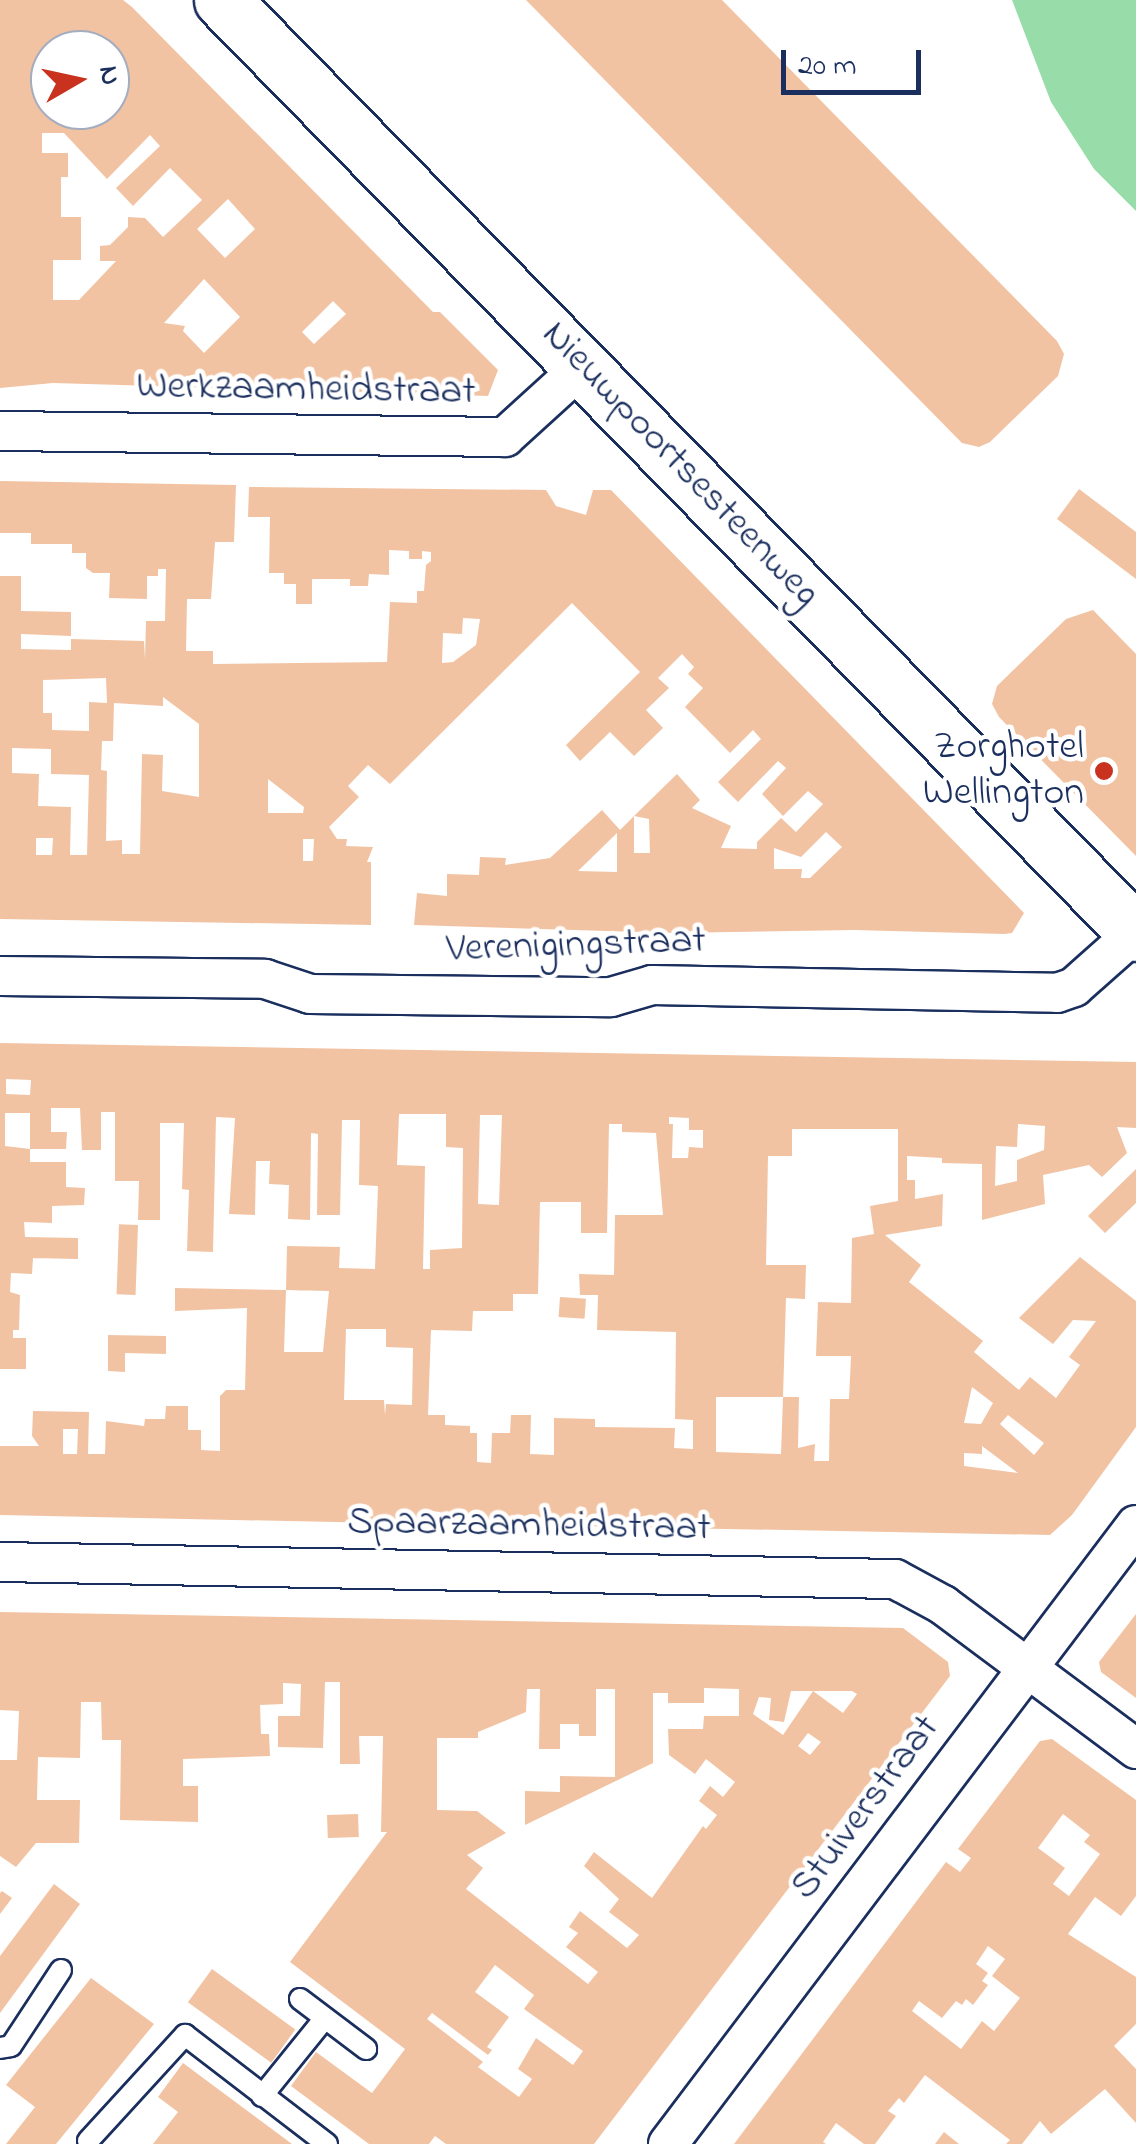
<!DOCTYPE html>
<html>
<head>
<meta charset="utf-8">
<style>
  body { margin:0 }
  #map { position:relative; width:1136px; height:2144px; overflow:hidden; background:#fff; font-family:"Indie Flower",sans-serif }
  div>[style] { position:absolute }
  .green>* { inset:0; background:#98dda9 }
  .building>* { inset:0; background:#f2c3a2; transform-origin:0 0 }
  .roads { filter:drop-shadow(2px 0 #1b2f5e) drop-shadow(-2px 0 #1b2f5e) drop-shadow(0 2px #1b2f5e) drop-shadow(0 -2px #1b2f5e) }
  .lane>* { height:20px; margin:-10px; padding:0 10px; transform-origin:10px; border-radius:10px; background:#fff }
  .street>* { height:38px; margin:-19px; padding:0 19px; transform-origin:19px; border-radius:19px; background:#fff }
  .secondary>* { height:55px; margin:-27.5px; padding:0 27.5px; transform-origin:27.5px; border-radius:27.5px; background:#fff }
  .dots>* { width:28px; height:28px; translate:-50% -50%; box-sizing:border-box; border:5px solid #fff; border-radius:50% }
  span { translate:-50% -50%; white-space:nowrap; text-align:center; line-height:1.15; -webkit-text-stroke:9px #fff; paint-order:stroke }
  .street-label { font-size:40px; color:#1b2f5e }
  .poi-label { font-size:40px; color:#1b2f5e }
  .right { translate:-100% -50%; text-align:right }
  .north { position:absolute; left:30px; top:30px; width:100px; height:100px; box-sizing:border-box; background:#fff; border:2px solid #a4acbf; border-radius:50%; rotate:81deg; font-size:28px; font-weight:700; line-height:40px; text-align:center; color:#1b2f5e }
  .north::after { content:''; display:block; margin:auto; width:35px; height:45px; background:#c8321e; clip-path:polygon(50% 0,100% 100%,50% 72%,0 100%) }
  .scale { position:absolute; left:781px; top:50px; width:140px; height:45px; box-sizing:border-box; border:5px solid #1b2f5e; border-top:0; padding-left:12px; font-size:30px; line-height:35px; white-space:nowrap; color:#1b2f5e; -webkit-text-stroke:8px #fff; paint-order:stroke }
</style>
</head>
<body>
<div id="map">
  <div class="green">
    <div style="clip-path:polygon(1012px 0,1136px 0,1136px 211px,1094px 169px,1051px 102px)"></div>
  </div>
  <div class="building">
    <div style="clip-path:polygon(evenodd,0 0,123px 0,132px 7px,433px 312px,440px 312px,498px 370px,488px 396px,53px 383px,0 388px,0 0,50px 50px,110px 50px,110px 110px,50px 110px,50px 50px,0 0,42px 133px,64px 133px,107px 179px,150px 135px,160px 146px,116px 188px,133px 206px,170px 168px,202px 200px,163px 237px,145px 218px,128px 217px,128px 227px,110px 245px,100px 246px,100px 261px,116px 261px,79px 300px,53px 300px,53px 260px,81px 260px,81px 217px,61px 217px,61px 177px,68px 177px,68px 153px,42px 153px,42px 133px,0 0,228px 199px,255px 229px,225px 258px,197px 229px,228px 199px,0 0,204px 279px,240px 317px,204px 353px,183px 331px,185px 326px,164px 323px,204px 279px,0 0,333px 301px,346px 314px,314px 344px,302px 332px,333px 301px)"></div>
    <div style="clip-path:polygon(526px 0,722px 0,1057px 341px,1064px 354px,1058px 376px,990px 442px,979px 447px,962px 443px)"></div>
    <div style="clip-path:polygon(evenodd,0 481px,236px 485px,234px 542px,215px 542px,211px 599px,187px 599px,186px 651px,213px 651px,213px 664px,387px 662px,390px 602px,417px 603px,417px 591px,424px 591px,426px 565px,431px 561px,431px 552px,422px 551px,422px 559px,409px 559px,409px 551px,389px 550px,389px 575px,369px 574px,368px 586px,350px 586px,350px 579px,312px 579px,312px 604px,296px 604px,296px 584px,284px 584px,284px 573px,269px 573px,270px 517px,248px 517px,249px 487px,546px 490px,556px 506px,586px 515px,593px 490px,611px 490px,1024px 913px,1012px 933px,1004px 934px,854px 930px,672px 933px,414px 925px,417px 893px,447px 896px,447px 874px,479px 875px,480px 857px,506px 858px,505px 865px,550px 858px,602px 810px,620px 830px,634px 816px,634px 853px,650px 853px,649px 819px,634px 816px,677px 774px,700px 800px,692px 808px,731px 826px,721px 848px,757px 849px,757px 842px,781px 818px,796px 832px,823px 804px,808px 791px,783px 816px,762px 794px,786px 768px,778px 761px,738px 802px,718px 782px,761px 739px,753px 730px,730px 753px,685px 707px,703px 688px,688px 674px,694px 667px,682px 654px,658px 678px,669px 688px,646px 710px,663px 728px,634px 756px,610px 732px,580px 761px,566px 745px,640px 672px,572px 603px,390px 784px,368px 765px,348px 786px,359px 797px,329px 827px,337px 839px,347px 839px,346px 846px,373px 847px,367px 862px,371px 862px,371px 925px,0 919px,0 576px,21px 576px,21px 611px,71px 612px,71px 636px,21px 634px,21px 649px,71px 650px,71px 639px,144px 641px,145px 659px,146px 621px,165px 621px,166px 569px,158px 569px,158px 576px,147px 576px,147px 599px,109px 598px,110px 573px,93px 573px,86px 568px,86px 553px,72px 553px,72px 544px,31px 544px,31px 533px,0 533px,0 481px,463px 618px,480px 619px,476px 645px,453px 662px,442px 663px,443px 633px,462px 634px,463px 618px,0 481px,106px 678px,107px 703px,89px 702px,89px 731px,52px 730px,52px 713px,43px 713px,43px 680px,106px 678px,0 481px,163px 697px,199px 724px,199px 797px,162px 791px,163px 755px,142px 754px,140px 854px,122px 854px,122px 840px,106px 841px,107px 771px,101px 770px,102px 741px,113px 741px,114px 703px,163px 706px,163px 697px,0 481px,12px 748px,51px 749px,51px 774px,89px 775px,87px 855px,70px 855px,71px 807px,38px 806px,39px 774px,12px 773px,12px 748px,0 481px,268px 779px,304px 807px,303px 813px,268px 813px,268px 779px,0 481px,826px 832px,842px 847px,810px 878px,801px 878px,802px 869px,774px 869px,774px 848px,801px 857px,826px 832px,0 481px,617px 833px,617px 872px,578px 871px,617px 833px,0 481px,36px 838px,53px 838px,52px 855px,36px 855px,36px 838px,0 481px,303px 839px,314px 839px,313px 861px,303px 861px,303px 839px)"></div>
    <div style="clip-path:polygon(1079px 489px,1136px 532px,1136px 579px,1057px 519px)"></div>
    <div style="clip-path:polygon(1093px 610px,1136px 654px,1136px 856px,999px 717px,992px 704px,997px 686px,1066px 619px)"></div>
    <div style="clip-path:polygon(evenodd,0 1043px,1136px 1062px,1136px 1128px,1117px 1127px,1127px 1153px,1102px 1177px,1089px 1165px,1043px 1175px,1045px 1204px,982px 1220px,982px 1164px,942px 1163px,942px 1158px,907px 1156px,907px 1180px,915px 1180px,915px 1199px,943px 1194px,942px 1226px,885px 1235px,921px 1265px,909px 1282px,983px 1341px,974px 1352px,1019px 1390px,1030px 1377px,1056px 1398px,1080px 1365px,1069px 1357px,1096px 1321px,1073px 1320px,1053px 1344px,1019px 1318px,1080px 1257px,1136px 1301px,1136px 1427px,1072px 1515px,1050px 1535px,464px 1524px,439px 1523px,440px 1512px,432px 1511px,428px 1524px,0 1515px,0 1446px,39px 1446px,32px 1436px,33px 1411px,89px 1412px,88px 1454px,105px 1454px,106px 1421px,144px 1426px,145px 1419px,165px 1419px,166px 1406px,188px 1406px,188px 1430px,201px 1430px,201px 1450px,220px 1451px,220px 1396px,226px 1390px,245px 1390px,247px 1308px,175px 1311px,175px 1288px,286px 1290px,287px 1246px,340px 1247px,339px 1268px,375px 1269px,378px 1186px,359px 1185px,360px 1120px,342px 1120px,340px 1215px,317px 1215px,318px 1134px,311px 1133px,310px 1220px,288px 1219px,289px 1185px,269px 1184px,270px 1161px,256px 1161px,255px 1215px,229px 1214px,235px 1118px,216px 1117px,213px 1252px,187px 1251px,189px 1190px,182px 1189px,184px 1123px,160px 1123px,160px 1220px,138px 1220px,139px 1181px,115px 1181px,115px 1112px,101px 1112px,101px 1150px,82px 1150px,80px 1108px,51px 1108px,51px 1132px,67px 1132px,66px 1149px,30px 1149px,30px 1113px,5px 1113px,5px 1146px,30px 1149px,30px 1162px,66px 1162px,66px 1187px,85px 1188px,84px 1205px,52px 1206px,52px 1223px,24px 1222px,25px 1237px,78px 1238px,78px 1259px,33px 1258px,32px 1274px,11px 1273px,10px 1292px,20px 1295px,19px 1330px,13px 1330px,13px 1338px,26px 1338px,26px 1369px,0 1369px,0 1043px,6px 1079px,31px 1080px,30px 1095px,6px 1094px,6px 1079px,0 1043px,399px 1114px,446px 1114px,446px 1147px,463px 1148px,462px 1248px,430px 1250px,430px 1269px,423px 1269px,425px 1166px,397px 1165px,399px 1114px,0 1043px,480px 1115px,502px 1115px,499px 1205px,478px 1204px,480px 1115px,0 1043px,669px 1117px,689px 1118px,689px 1130px,703px 1130px,703px 1148px,689px 1147px,688px 1158px,672px 1158px,673px 1124px,669px 1124px,669px 1117px,0 1043px,609px 1124px,622px 1124px,622px 1132px,656px 1133px,663px 1215px,615px 1215px,614px 1275px,579px 1274px,580px 1295px,598px 1295px,597px 1330px,676px 1332px,675px 1419px,693px 1420px,693px 1449px,674px 1448px,675px 1428px,595px 1427px,595px 1419px,554px 1418px,554px 1455px,530px 1454px,531px 1415px,511px 1415px,510px 1433px,492px 1433px,491px 1463px,477px 1462px,477px 1433px,470px 1433px,470px 1426px,445px 1425px,445px 1415px,428px 1415px,431px 1330px,472px 1331px,473px 1311px,513px 1311px,513px 1294px,538px 1294px,540px 1202px,581px 1202px,581px 1233px,607px 1233px,609px 1124px,0 1043px,1018px 1124px,1045px 1126px,1044px 1150px,1017px 1160px,1017px 1181px,995px 1186px,996px 1146px,1017px 1147px,1018px 1124px,0 1043px,792px 1129px,898px 1129px,898px 1201px,870px 1206px,874px 1234px,852px 1238px,851px 1303px,818px 1302px,816px 1356px,851px 1356px,849px 1399px,830px 1399px,829px 1461px,814px 1461px,815px 1444px,798px 1448px,799px 1397px,783px 1397px,786px 1298px,805px 1299px,806px 1265px,766px 1265px,768px 1156px,792px 1156px,792px 1129px,0 1043px,286px 1290px,329px 1291px,323px 1352px,284px 1352px,286px 1290px,0 1043px,346px 1329px,386px 1329px,386px 1347px,413px 1348px,412px 1405px,386px 1404px,385px 1415px,384px 1400px,344px 1400px,346px 1329px,0 1043px,972px 1387px,993px 1403px,981px 1424px,964px 1423px,972px 1387px,0 1043px,716px 1397px,783px 1397px,781px 1454px,716px 1452px,716px 1397px,0 1043px,1008px 1415px,1044px 1443px,1034px 1455px,1000px 1424px,1008px 1415px,0 1043px,63px 1429px,78px 1429px,77px 1454px,63px 1454px,63px 1429px,0 1043px,982px 1446px,1018px 1473px,964px 1466px,964px 1453px,982px 1454px,982px 1446px)"></div>
    <div style="clip-path:polygon(1136px 1169px,1136px 1203px,1105px 1233px,1088px 1216px)"></div>
    <div style="left:138px;top:1225px;width:70px;height:19px;rotate:92deg"></div>
    <div style="left:560px;top:1297px;width:26px;height:20px;rotate:4deg"></div>
    <div style="clip-path:polygon(108px 1335px,166px 1336px,166px 1354px,125px 1353px,125px 1372px,108px 1371px)"></div>
    <div style="clip-path:polygon(evenodd,0 1612px,903px 1628px,948px 1662px,950px 1676px,594px 2144px,446px 2144px,435px 2136px,429px 2144px,369px 2144px,291px 2086px,316px 2052px,372px 2093px,405px 2049px,290px 1962px,387px 1832px,381px 1832px,383px 1736px,359px 1736px,360px 1764px,340px 1764px,340px 1682px,325px 1682px,323px 1748px,278px 1747px,278px 1716px,300px 1716px,301px 1684px,283px 1683px,283px 1704px,260px 1705px,261px 1734px,269px 1734px,270px 1756px,183px 1759px,183px 1786px,198px 1786px,198px 1822px,120px 1820px,121px 1740px,102px 1740px,101px 1702px,81px 1702px,80px 1758px,38px 1757px,37px 1800px,80px 1800px,79px 1843px,36px 1843px,16px 1867px,0 1856px,0 1760px,17px 1760px,19px 1711px,0 1710px,0 1612px,704px 1688px,739px 1689px,739px 1716px,704px 1716px,703px 1729px,668px 1729px,669px 1755px,695px 1774px,706px 1759px,735px 1782px,723px 1797px,710px 1786px,699px 1801px,717px 1815px,706px 1829px,703px 1826px,652px 1898px,594px 1852px,584px 1866px,619px 1899px,609px 1912px,639px 1935px,627px 1948px,580px 1911px,569px 1927px,578px 1933px,566px 1947px,598px 1972px,588px 1984px,466px 1889px,483px 1868px,467px 1855px,506px 1833px,477px 1811px,437px 1810px,437px 1738px,478px 1738px,478px 1732px,526px 1712px,527px 1689px,540px 1689px,539px 1749px,560px 1749px,560px 1724px,579px 1724px,579px 1736px,596px 1736px,596px 1689px,615px 1689px,615px 1777px,560px 1776px,560px 1792px,525px 1791px,525px 1825px,653px 1763px,653px 1693px,668px 1693px,668px 1703px,704px 1703px,704px 1688px,0 1612px,791px 1691px,813px 1691px,783px 1735px,753px 1714px,759px 1697px,771px 1698px,769px 1720px,784px 1722px,791px 1691px,0 1612px,813px 1691px,852px 1691px,857px 1694px,843px 1713px,813px 1691px,0 1612px,808px 1733px,821px 1742px,810px 1755px,798px 1746px,808px 1733px,0 1612px,495px 1965px,534px 1995px,524px 2009px,583px 2051px,573px 2065px,536px 2038px,518px 2069px,532px 2079px,519px 2097px,478px 2067px,483px 2062px,427px 2019px,432px 2013px,488px 2055px,492px 2050px,487px 2047px,509px 2017px,475px 1992px,495px 1965px)"></div>
    <div style="clip-path:polygon(1136px 1614px,1136px 1698px,1101px 1672px,1099px 1662px)"></div>
    <div style="clip-path:polygon(evenodd,1052px 1739px,1136px 1800px,1136px 1896px,1121px 1916px,1095px 1897px,1068px 1934px,1136px 1977px,1136px 2024px,1114px 2046px,1136px 2069px,1136px 2123px,1105px 2089px,1051px 2134px,1040px 2121px,1022px 2144px,1006px 2144px,1010px 2140px,925px 2075px,904px 2103px,899px 2098px,888px 2111px,896px 2116px,875px 2144px,864px 2144px,836px 2123px,823px 2142px,826px 2144px,734px 2144px,946px 1862px,960px 1872px,971px 1858px,958px 1849px,1040px 1741px,1052px 1739px,1063px 1814px,1090px 1835px,1084px 1842px,1100px 1854px,1069px 1896px,1053px 1884px,1065px 1868px,1038px 1848px,1063px 1814px,1052px 1739px,988px 1946px,1005px 1959px,992px 1976px,1020px 1998px,994px 2031px,982px 2021px,961px 2049px,912px 2011px,919px 2001px,942px 2018px,956px 2001px,962px 2005px,966px 1999px,973px 2005px,988px 1985px,982px 1981px,988px 1973px,976px 1964px,988px 1946px)"></div>
    <div style="left:358px;top:1814px;width:23px;height:31px;rotate:88deg"></div>
    <div style="clip-path:polygon(54px 1884px,80px 1904px,0 2013px,0 1956px)"></div>
    <div style="clip-path:polygon(2px 1891px,12px 1898px,0 1914px,0 1893px)"></div>
    <div style="left:212px;top:1969px;width:103px;height:41px;rotate:36deg"></div>
    <div style="clip-path:polygon(91px 1978px,154px 2024px,56px 2144px,6px 2144px,35px 2107px,6px 2085px)"></div>
    <div style="clip-path:polygon(183px 2063px,292px 2144px,153px 2144px,178px 2112px,158px 2097px)"></div>
    <div style="clip-path:polygon(944px 2132px,959px 2144px,935px 2144px)"></div>
  </div>
  <div class="roads">
    <div class="lane">
      <div style="left:300px;top:1999px;width:83px;rotate:37.1deg"></div>
      <div style="left:0;top:2048px;width:11px;rotate:-10deg"></div>
      <div style="left:11px;top:2046px;width:91px;rotate:-56.7deg"></div>
      <div style="left:262px;top:2096px;width:100px;rotate:-51.1deg"></div>
      <div style="left:88px;top:2141px;width:144px;rotate:-47.5deg"></div>
      <div style="left:185px;top:2035px;width:179px;rotate:37.5deg"></div>
    </div>
    <div class="street">
      <div style="left:0;top:431px;width:505px;rotate:0.68deg"></div>
      <div style="left:505px;top:437px;width:105px;rotate:-42.3deg"></div>
      <div style="left:0;top:976px;width:265px;rotate:0.6deg"></div>
      <div style="left:265px;top:979px;width:47px;rotate:18.4deg"></div>
      <div style="left:310px;top:994px;width:301px;rotate:0.6deg"></div>
      <div style="left:611px;top:997px;width:43px;rotate:-16.3deg"></div>
      <div style="left:652px;top:985px;width:405px;rotate:1.1deg"></div>
      <div style="left:1057px;top:993px;width:18px;rotate:-19deg"></div>
      <div style="left:1074px;top:987px;width:83px;rotate:-41.6deg"></div>
      <div style="left:0;top:1562px;width:895px;rotate:1.09deg"></div>
      <div style="left:895px;top:1579px;width:55px;rotate:28.4deg"></div>
      <div style="left:943px;top:1605px;width:241px;rotate:36.7deg"></div>
      <div style="left:668px;top:2144px;width:776px;rotate:-52.91deg"></div>
    </div>
    <div class="secondary">
      <div style="left:222px;top:0;width:1306px;rotate:45.59deg"></div>
    </div>
  </div>
  <div class="dots">
    <div style="left:1104px;top:771px;background:#c8321e"></div>
  </div>
  <div class="street-label">
    <span style="left:306px;top:390px;rotate:1deg">Werkzaamheidstraat</span>
    <span style="left:680px;top:465px;rotate:46deg">Nieuwpoortsesteenweg</span>
    <span style="left:576px;top:946px;rotate:-2deg">Verenigingstraat</span>
    <span style="left:529px;top:1526px;rotate:1deg">Spaarzaamheidstraat</span>
    <span style="left:866px;top:1808px;rotate:-53deg">Stuiverstraat</span>
  </div>
  <div class="poi-label">
    <span class="right" style="left:1084px;top:771px">Zorghotel<br>Wellington</span>
  </div>
  <div class="north">N</div>
  <div class="scale">20 m</div>
</div>
</body>
</html>
